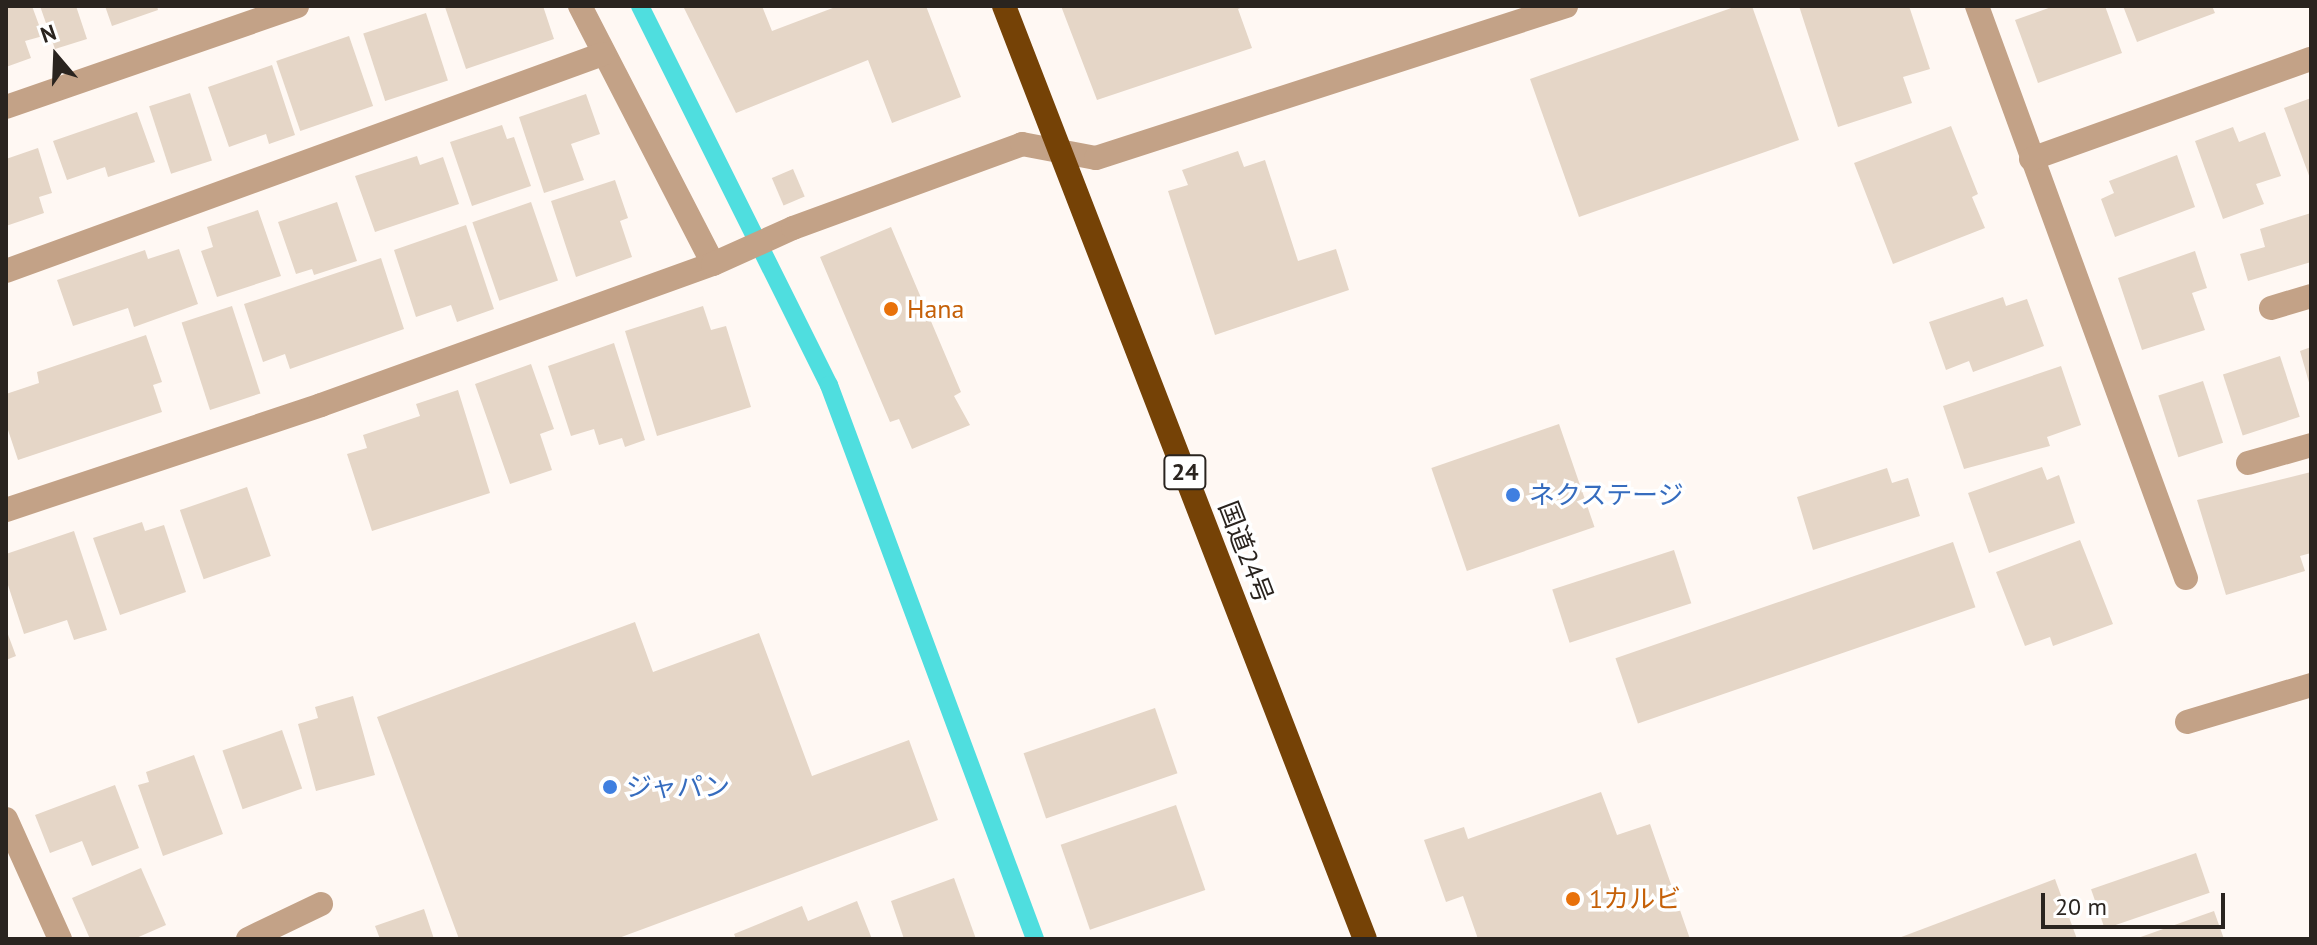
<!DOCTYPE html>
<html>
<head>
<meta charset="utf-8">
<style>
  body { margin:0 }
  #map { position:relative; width:2317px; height:945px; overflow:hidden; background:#fff8f3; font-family:"PT Sans","Noto Sans JP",sans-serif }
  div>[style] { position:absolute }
  .stream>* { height:18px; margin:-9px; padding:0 9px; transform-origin:9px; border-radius:9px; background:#4fdedf }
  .building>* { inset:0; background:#e5d6c7; transform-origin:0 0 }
  .street>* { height:24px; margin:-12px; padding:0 12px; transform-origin:12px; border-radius:12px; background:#c3a287 }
  .highway>* { height:24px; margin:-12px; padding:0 12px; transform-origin:12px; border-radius:12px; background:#754206 }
  .dots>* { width:22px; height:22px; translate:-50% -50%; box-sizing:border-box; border:4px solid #fff; border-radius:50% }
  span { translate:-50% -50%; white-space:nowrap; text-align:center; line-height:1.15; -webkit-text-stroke:7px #fff; paint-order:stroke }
  .shield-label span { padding:2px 6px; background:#fff; border:2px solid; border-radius:6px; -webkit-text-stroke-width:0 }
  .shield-label { font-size:24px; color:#2a241f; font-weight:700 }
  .food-label { font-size:26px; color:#c56008 }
  .left { translate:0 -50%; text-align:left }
  .shop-label { font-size:26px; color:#366cbe }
  .street-label { font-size:26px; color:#2a241f }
  .frame { position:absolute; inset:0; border:8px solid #2a241f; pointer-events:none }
  .north { position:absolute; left:16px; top:16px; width:80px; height:80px; -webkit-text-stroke:6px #fff; paint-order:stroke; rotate:341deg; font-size:22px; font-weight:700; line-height:32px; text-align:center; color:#2a241f }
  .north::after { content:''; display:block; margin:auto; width:28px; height:36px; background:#2a241f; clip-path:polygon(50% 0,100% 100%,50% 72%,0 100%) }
  .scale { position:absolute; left:2041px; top:893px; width:184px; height:36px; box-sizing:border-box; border:4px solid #2a241f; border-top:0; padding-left:10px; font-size:24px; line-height:28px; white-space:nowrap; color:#2a241f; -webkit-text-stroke:6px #fff; paint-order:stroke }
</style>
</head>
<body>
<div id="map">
  <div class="stream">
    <div style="left:640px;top:6px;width:424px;rotate:63.5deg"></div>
    <div style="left:829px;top:385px;width:591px;rotate:69.6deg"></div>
  </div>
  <div class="building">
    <div style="clip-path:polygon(6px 6px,32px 6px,43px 36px,25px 41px,31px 58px,6px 67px)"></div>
    <div style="clip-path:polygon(40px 6px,76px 6px,87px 39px,55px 49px)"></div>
    <div style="clip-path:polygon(105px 6px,157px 6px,158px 10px,112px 26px)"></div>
    <div style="clip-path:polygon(543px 6px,554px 39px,466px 69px,445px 7px)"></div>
    <div style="clip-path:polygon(683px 6px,762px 6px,772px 31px,838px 6px,926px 6px,961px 97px,892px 123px,868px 60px,736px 113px)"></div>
    <div style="clip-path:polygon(1061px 6px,1245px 6px,1238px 9px,1252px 48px,1097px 100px)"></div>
    <div style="clip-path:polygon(1737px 6px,1752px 6px,1799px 140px,1579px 217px,1530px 79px)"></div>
    <div style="clip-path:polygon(1799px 6px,1909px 6px,1930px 69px,1903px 77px,1912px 103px,1838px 127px)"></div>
    <div style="clip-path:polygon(2054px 6px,2105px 6px,2122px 53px,2038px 83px,2015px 20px)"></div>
    <div style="clip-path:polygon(2123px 6px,2212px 6px,2215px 13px,2137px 42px)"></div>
    <div style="left:426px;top:13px;width:71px;height:66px;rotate:72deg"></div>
    <div style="left:349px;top:36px;width:74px;height:77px;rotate:71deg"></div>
    <div style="clip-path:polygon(272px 65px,295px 135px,269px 144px,266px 134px,229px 147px,208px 87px)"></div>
    <div style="left:190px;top:93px;width:71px;height:43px;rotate:72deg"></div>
    <div style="clip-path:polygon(586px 94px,600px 134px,571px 144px,584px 180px,544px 193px,519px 117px)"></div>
    <div style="clip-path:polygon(2311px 98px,2311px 181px,2284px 108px)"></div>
    <div style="clip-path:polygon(137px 112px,155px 162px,108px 177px,105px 167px,67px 180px,53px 141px)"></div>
    <div style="clip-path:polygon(502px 125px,507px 139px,514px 137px,531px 186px,472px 206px,450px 142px)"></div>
    <div style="clip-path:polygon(1951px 126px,1978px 194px,1972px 197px,1985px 228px,1893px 264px,1854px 163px)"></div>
    <div style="clip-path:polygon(2233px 127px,2239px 142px,2265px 132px,2281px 176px,2256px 184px,2264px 204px,2223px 219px,2195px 141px)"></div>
    <div style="clip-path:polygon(38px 148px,52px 193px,39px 197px,44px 213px,6px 226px,6px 159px)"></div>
    <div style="clip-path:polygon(1238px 151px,1244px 167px,1265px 160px,1298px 261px,1336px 249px,1349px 290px,1215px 335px,1168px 191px,1188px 185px,1182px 170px)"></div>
    <div style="clip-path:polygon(2177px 155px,2195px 207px,2115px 237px,2101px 199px,2114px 193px,2109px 181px)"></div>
    <div style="clip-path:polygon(417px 156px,420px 165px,443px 157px,459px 204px,375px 232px,355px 176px)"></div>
    <div style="left:793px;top:169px;width:30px;height:23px;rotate:67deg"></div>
    <div style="clip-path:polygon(615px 180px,628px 218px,620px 221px,632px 257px,576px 277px,551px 201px)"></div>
    <div style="clip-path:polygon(337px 202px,357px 261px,314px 275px,312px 269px,296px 274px,278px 222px)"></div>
    <div style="left:531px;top:202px;width:83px;height:62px;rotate:71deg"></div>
    <div style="clip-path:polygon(258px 210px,281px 276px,217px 297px,201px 251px,213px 247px,207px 227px)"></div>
    <div style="clip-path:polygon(2311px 213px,2311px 262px,2248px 281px,2240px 254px,2265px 247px,2260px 229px)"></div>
    <div style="clip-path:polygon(466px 225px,494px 309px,457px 322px,451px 305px,416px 317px,394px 250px)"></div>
    <div style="clip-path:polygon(891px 227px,961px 392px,954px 396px,970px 425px,912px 449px,899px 419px,890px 422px,820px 257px)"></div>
    <div style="clip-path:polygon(179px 249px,198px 304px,134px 327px,128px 308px,73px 326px,57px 280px,145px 250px,148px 259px)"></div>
    <div style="clip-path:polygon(2195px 251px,2207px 288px,2192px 293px,2205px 330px,2142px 350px,2118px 278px)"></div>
    <div style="clip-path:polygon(381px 258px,404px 329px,290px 369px,285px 354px,263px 362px,244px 304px)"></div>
    <div style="clip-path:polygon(2003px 297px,2006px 306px,2027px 299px,2044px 346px,1973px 372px,1969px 361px,1946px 370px,1929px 322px)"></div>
    <div style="left:232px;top:306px;width:92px;height:53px;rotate:72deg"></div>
    <div style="clip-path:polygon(703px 306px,711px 330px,726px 326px,751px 407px,657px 436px,625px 331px)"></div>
    <div style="clip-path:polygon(146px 335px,162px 382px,153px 385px,162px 412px,18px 460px,6px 424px,6px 394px,39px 383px,37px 372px)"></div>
    <div style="clip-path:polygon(614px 343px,645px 440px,625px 447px,622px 438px,599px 445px,594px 429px,571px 436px,548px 366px)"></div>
    <div style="clip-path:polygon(2311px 347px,2311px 386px,2310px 386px,2300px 351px)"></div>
    <div style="left:2280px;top:356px;width:64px;height:60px;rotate:72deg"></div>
    <div style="clip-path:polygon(531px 364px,554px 429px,540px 434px,552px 470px,510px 484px,475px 384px)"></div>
    <div style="clip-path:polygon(2061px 366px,2081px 425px,2047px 437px,2050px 446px,1964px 469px,1943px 406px)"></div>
    <div style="left:2203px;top:381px;width:65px;height:47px;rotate:72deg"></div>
    <div style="clip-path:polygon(458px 390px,490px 493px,372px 531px,347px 454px,367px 448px,363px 435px,420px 416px,416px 404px)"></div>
    <div style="left:1559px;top:424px;width:109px;height:135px;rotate:71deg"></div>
    <div style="clip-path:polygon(2042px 467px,2047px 480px,2059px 475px,2075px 523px,1989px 553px,1968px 493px)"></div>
    <div style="clip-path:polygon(1887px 468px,1892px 483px,1908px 478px,1920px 516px,1813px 550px,1797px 497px)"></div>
    <div style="clip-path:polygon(2311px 472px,2311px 553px,2300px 556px,2305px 571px,2226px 595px,2197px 500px)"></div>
    <div style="left:247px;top:487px;width:73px;height:71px;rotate:71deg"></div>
    <div style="clip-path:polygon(142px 522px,145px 531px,164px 525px,186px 592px,120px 615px,93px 538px)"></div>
    <div style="clip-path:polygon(74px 531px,107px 630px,74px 640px,67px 620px,24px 634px,6px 579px,6px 554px)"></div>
    <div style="clip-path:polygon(2080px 540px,2113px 624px,2053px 646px,2050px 637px,2025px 646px,1996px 572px)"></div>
    <div style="left:1953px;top:542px;width:69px;height:357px;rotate:71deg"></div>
    <div style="left:1674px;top:550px;width:56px;height:128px;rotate:72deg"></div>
    <div style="clip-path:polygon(635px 622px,653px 672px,759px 633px,812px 776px,909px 740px,938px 820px,616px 939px,459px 939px,377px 717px)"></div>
    <div style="clip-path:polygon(6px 629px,16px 656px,6px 660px)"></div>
    <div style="clip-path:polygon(353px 696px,375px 775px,316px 791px,298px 724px,318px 718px,315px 707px)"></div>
    <div style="left:1155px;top:708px;width:69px;height:139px;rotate:71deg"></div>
    <div style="left:282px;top:730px;width:62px;height:63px;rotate:71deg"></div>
    <div style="clip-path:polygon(194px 755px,223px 834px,163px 856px,138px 785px,149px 782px,146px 772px)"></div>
    <div style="clip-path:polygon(115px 785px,139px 848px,92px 866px,82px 841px,50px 853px,35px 815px)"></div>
    <div style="clip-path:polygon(1601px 792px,1617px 835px,1650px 824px,1690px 939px,1478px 939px,1463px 896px,1446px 902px,1424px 840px,1464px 827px,1468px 839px)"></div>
    <div style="left:1176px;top:805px;width:90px;height:122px;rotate:71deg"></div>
    <div style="left:2196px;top:853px;width:42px;height:111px;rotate:71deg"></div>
    <div style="clip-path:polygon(141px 868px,166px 925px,134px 939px,90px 939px,72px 898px)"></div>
    <div style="clip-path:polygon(954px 878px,976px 939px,904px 939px,891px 901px)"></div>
    <div style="clip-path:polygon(2055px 879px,2077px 939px,1896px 939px)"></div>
    <div style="clip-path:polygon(857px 901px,872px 939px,736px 939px,734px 934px,802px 906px,808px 921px)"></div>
    <div style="clip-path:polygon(424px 909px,434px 939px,380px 939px,375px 926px)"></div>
    <div style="clip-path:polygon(2214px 911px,2224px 939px,2135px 939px)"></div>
  </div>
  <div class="street">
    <div style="left:580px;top:6px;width:290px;rotate:62.7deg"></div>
    <div style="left:1977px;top:6px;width:609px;rotate:69.93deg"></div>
    <div style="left:6px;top:107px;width:308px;rotate:-19.1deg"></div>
    <div style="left:2031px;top:159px;width:297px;rotate:-19.7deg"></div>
    <div style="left:6px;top:271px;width:635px;rotate:-19.98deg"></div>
    <div style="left:2271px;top:308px;width:42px;rotate:-16.7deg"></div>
    <div style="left:2248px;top:463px;width:66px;rotate:-15.9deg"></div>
    <div style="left:6px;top:510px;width:332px;rotate:-18.4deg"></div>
    <div style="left:321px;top:405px;width:417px;rotate:-19.8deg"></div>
    <div style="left:713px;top:264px;width:88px;rotate:-24.2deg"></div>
    <div style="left:793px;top:228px;width:244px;rotate:-20.1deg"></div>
    <div style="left:1022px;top:144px;width:75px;rotate:10.7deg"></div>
    <div style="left:1096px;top:158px;width:494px;rotate:-17.9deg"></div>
    <div style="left:2187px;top:722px;width:129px;rotate:-16.6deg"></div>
    <div style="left:6px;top:819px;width:132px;rotate:65.8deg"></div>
    <div style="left:248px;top:939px;width:81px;rotate:-25.6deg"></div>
  </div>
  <div class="highway">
    <div style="left:1004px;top:6px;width:1000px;rotate:68.85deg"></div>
  </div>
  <div class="dots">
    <div style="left:891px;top:309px;background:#e8710a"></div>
    <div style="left:1513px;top:495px;background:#3f7fe0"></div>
    <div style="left:610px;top:787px;background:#3f7fe0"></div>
    <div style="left:1573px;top:899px;background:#e8710a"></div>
  </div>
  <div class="shield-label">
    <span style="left:1185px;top:472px">24</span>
  </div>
  <div class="food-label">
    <span class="left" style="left:907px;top:309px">Hana</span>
    <span class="left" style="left:1589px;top:899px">1カルビ</span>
  </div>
  <div class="shop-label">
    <span class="left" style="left:1529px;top:495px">ネクステージ</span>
    <span class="left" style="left:626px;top:787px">ジャパン</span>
  </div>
  <div class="street-label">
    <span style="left:1246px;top:552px;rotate:69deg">国道24号</span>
  </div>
  <div class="frame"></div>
  <div class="north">N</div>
  <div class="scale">20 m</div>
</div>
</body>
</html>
